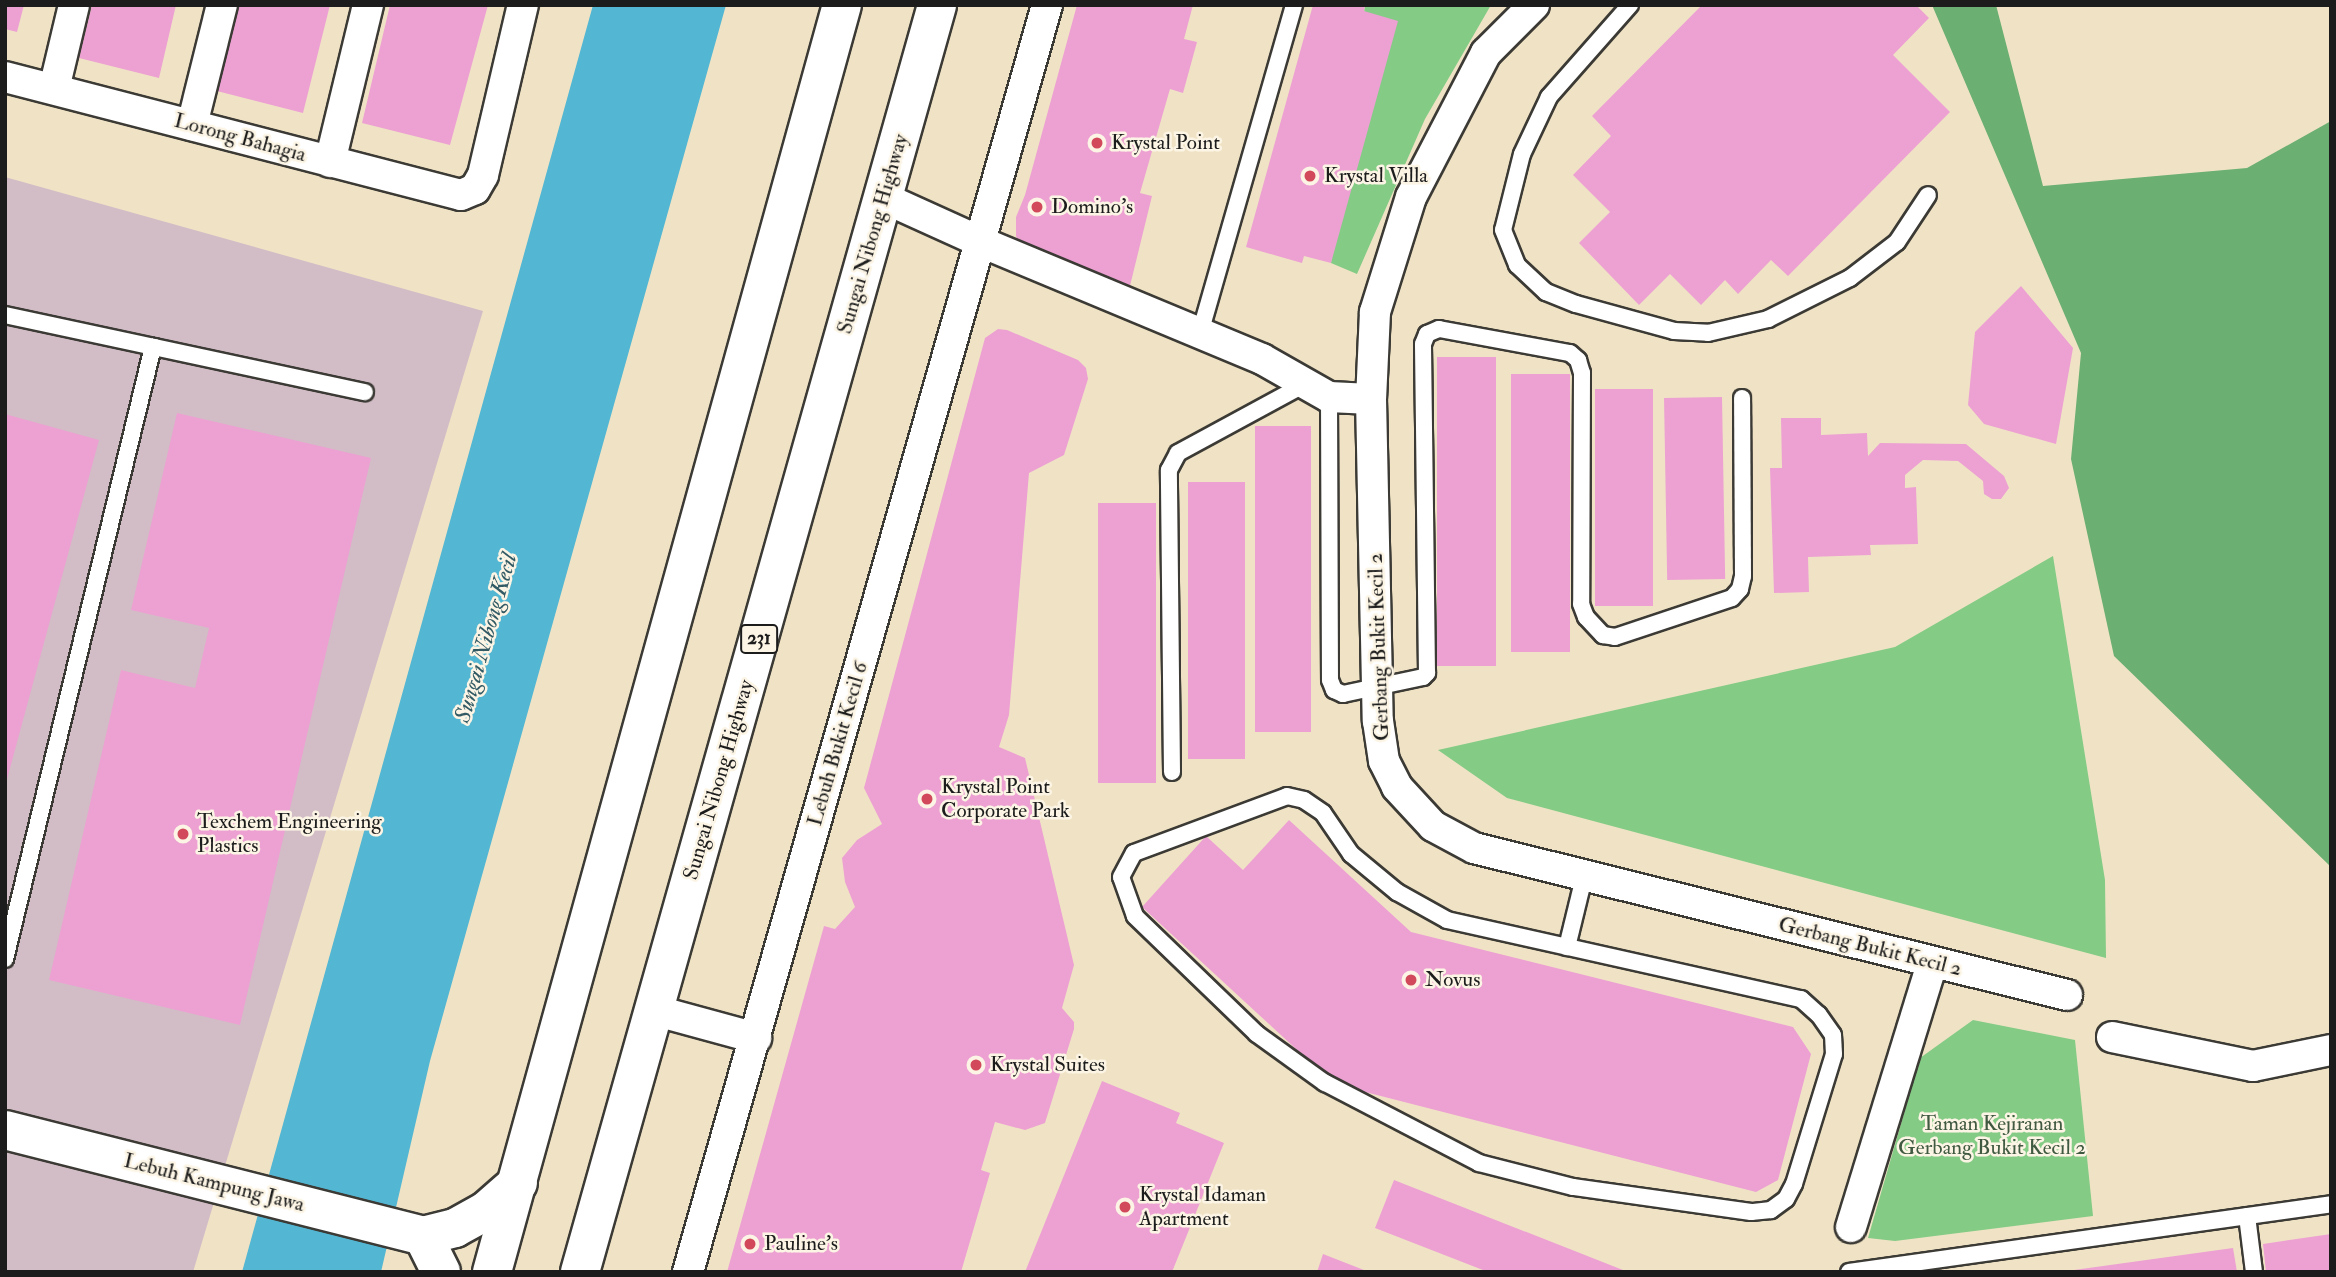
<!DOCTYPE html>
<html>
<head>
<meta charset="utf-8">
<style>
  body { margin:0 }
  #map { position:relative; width:2336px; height:1277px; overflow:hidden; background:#f0e3c5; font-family:"IM FELL Double Pica",serif }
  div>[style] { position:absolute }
  .industrial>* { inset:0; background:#d2bdc6 }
  .green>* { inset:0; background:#84cb86 }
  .forest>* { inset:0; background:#6baf73 }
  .water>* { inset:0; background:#53b6d2 }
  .building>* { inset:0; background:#eca1d2; transform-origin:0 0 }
  .roads { filter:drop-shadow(2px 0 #3c3a35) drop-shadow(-2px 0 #3c3a35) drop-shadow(0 2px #3c3a35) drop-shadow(0 -2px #3c3a35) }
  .lane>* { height:16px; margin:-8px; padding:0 8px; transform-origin:8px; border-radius:8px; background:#fff }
  .street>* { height:30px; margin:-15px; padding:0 15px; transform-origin:15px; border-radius:15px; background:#fff }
  .secondary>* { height:38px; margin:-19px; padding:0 19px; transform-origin:19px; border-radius:19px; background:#fff }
  .primary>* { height:38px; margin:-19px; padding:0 19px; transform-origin:19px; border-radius:19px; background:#fff }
  .dots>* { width:19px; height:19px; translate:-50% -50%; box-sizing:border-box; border:4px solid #fcf5e5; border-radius:50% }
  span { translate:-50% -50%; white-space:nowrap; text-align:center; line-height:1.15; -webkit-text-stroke:5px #fcf5e5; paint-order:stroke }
  .shield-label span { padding:2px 5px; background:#fcf5e5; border:2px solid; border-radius:5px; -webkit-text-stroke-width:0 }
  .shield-label { font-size:19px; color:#1c1c1c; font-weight:700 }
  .street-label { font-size:21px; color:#1c1c1c }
  .poi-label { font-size:21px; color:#1c1c1c }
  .left { translate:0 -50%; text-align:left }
  .park-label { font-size:21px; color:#405941 }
  .water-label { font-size:23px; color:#325a65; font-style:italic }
  .frame { position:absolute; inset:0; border:7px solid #1c1c1c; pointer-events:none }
</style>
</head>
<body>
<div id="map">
  <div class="industrial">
    <div style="clip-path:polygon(5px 177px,483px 311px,193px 1272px,5px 1272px)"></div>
  </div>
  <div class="green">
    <div style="clip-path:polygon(1365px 5px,1491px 5px,1425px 119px,1357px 274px,1331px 263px)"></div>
    <div style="clip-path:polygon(2053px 556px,2105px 880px,2106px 958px,1507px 798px,1438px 750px,1895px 647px)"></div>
    <div style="clip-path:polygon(1973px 1020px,2075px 1040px,2093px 1216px,1895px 1241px,1868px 1238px,1920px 1058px)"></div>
  </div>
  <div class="forest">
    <div style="clip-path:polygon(1932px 5px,1996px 5px,2043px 186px,2247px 168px,2331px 121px,2331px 867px,2114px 656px,2071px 459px,2081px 353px)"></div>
  </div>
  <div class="water">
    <div style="clip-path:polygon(593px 5px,726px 5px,430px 1061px,381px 1272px,242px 1272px)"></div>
  </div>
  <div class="building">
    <div style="clip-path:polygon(5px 5px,24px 5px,17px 32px,5px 29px)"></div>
    <div style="clip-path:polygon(92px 5px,176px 5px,159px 78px,79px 58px)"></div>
    <div style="clip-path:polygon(231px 5px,330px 5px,303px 113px,209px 89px)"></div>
    <div style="clip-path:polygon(390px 5px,488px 5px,450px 145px,362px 123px)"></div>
    <div style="clip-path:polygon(1077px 5px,1193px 5px,1184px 39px,1197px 42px,1183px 93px,1170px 89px,1140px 193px,1152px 196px,1129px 290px,1019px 243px,1016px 236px,1016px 217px,1025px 195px)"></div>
    <div style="clip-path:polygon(1313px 5px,1365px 5px,1364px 11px,1398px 21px,1331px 263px,1304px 256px,1302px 263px,1246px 247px)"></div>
    <div style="clip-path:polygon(1702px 5px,1916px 5px,1929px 18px,1893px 55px,1950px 112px,1788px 276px,1771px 260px,1738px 294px,1725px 280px,1701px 305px,1670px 274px,1639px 305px,1579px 243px,1610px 212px,1573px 175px,1611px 136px,1592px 116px)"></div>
    <div style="clip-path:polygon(2021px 286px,2073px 348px,2056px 444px,1984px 424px,1968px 405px,1975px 332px)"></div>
    <div style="clip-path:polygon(998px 329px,1007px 330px,1078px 360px,1086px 368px,1088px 379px,1064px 455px,1029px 473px,1009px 715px,999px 747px,1025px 758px,1074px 965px,1062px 1008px,1074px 1022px,1074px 1029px,1045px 1123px,1025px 1130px,995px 1122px,981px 1170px,990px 1173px,961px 1272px,727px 1272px,824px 926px,835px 929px,855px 907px,845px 882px,842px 858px,857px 840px,882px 824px,864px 788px,985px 338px)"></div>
    <div style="left:1437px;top:357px;width:59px;height:309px"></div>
    <div style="left:1570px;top:374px;width:278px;height:59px;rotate:90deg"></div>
    <div style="left:1653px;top:389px;width:217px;height:58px;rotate:90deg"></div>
    <div style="left:1722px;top:397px;width:182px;height:58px;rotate:89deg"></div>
    <div style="clip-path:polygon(177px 413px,371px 458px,240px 1025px,49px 980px,121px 670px,195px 688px,209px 628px,131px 610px)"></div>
    <div style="clip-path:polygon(5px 414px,99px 440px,6px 783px,5px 783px)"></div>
    <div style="clip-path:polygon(1781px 418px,1821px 418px,1821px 435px,1867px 433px,1868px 456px,1880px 443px,1966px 444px,2004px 476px,2009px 488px,2001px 499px,1992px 499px,1984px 494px,1983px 481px,1958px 461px,1923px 460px,1905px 475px,1905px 488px,1916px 487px,1918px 544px,1870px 545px,1871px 555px,1808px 557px,1809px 592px,1774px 593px,1770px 468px,1782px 468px)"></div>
    <div style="left:1255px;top:426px;width:56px;height:306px"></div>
    <div style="left:1188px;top:482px;width:57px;height:277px"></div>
    <div style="left:1098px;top:503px;width:58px;height:280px"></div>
    <div style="clip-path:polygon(1289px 820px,1411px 932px,1793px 1027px,1811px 1054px,1778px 1180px,1756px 1192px,1334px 1084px,1142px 907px,1206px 836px,1243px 870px)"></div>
    <div style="clip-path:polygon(1102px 1081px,1180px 1113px,1176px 1123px,1224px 1143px,1172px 1272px,1025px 1272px)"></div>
    <div style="clip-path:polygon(1394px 1180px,1628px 1272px,1488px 1272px,1375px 1228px)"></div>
    <div style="clip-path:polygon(2331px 1234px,2331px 1272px,2266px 1272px,2263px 1244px)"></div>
    <div style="clip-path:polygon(2233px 1248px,2237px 1272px,2074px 1272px,2074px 1270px)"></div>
    <div style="clip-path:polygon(1323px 1254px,1369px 1272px,1317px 1272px)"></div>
  </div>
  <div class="roads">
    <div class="lane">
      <div style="left:1630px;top:5px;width:123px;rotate:131.4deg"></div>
      <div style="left:1549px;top:97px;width:63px;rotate:115.3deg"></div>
      <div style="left:1522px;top:154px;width:78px;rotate:104deg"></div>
      <div style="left:1503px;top:230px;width:38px;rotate:68deg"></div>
      <div style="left:1517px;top:265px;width:40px;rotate:43deg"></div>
      <div style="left:1546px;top:292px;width:32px;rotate:22deg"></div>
      <div style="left:1576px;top:304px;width:102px;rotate:15.4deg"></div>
      <div style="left:1674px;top:331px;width:34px;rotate:3deg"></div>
      <div style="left:1708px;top:333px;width:62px;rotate:-13.1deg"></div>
      <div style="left:1768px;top:319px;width:92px;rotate:-26.6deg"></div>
      <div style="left:1850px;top:278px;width:59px;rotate:-37.5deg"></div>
      <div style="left:1897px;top:242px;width:56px;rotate:-56.6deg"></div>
      <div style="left:5px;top:315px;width:368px;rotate:12.1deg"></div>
      <div style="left:1200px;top:333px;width:341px;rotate:-74deg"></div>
      <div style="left:1329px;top:397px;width:283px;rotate:89.8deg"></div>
      <div style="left:1330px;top:680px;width:11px;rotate:68deg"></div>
      <div style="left:1334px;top:690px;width:10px;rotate:24deg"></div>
      <div style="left:1343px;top:694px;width:82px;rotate:-12deg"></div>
      <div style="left:1423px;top:677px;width:6px;rotate:-45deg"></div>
      <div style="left:1427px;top:673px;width:329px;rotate:-90.7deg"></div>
      <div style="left:1423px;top:344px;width:11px;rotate:-68deg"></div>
      <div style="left:1427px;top:334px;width:13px;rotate:-23deg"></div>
      <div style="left:1439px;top:329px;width:133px;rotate:10.4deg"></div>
      <div style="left:1570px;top:353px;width:11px;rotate:41deg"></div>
      <div style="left:1578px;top:360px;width:14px;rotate:73deg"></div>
      <div style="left:1582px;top:373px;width:231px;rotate:90.2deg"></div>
      <div style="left:1581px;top:604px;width:14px;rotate:69deg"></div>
      <div style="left:1586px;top:617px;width:25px;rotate:47deg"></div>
      <div style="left:1603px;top:635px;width:12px;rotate:9deg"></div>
      <div style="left:1615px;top:637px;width:123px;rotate:-18.4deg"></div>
      <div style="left:1732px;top:598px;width:12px;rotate:-48deg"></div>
      <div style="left:1740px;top:589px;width:13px;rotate:-77deg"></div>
      <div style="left:1743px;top:576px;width:178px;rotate:-90.3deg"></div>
      <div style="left:1172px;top:772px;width:302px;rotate:-90.6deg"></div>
      <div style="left:1169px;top:470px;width:19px;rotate:-62deg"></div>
      <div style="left:1178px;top:453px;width:145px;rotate:-28.5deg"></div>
      <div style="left:1287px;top:796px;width:17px;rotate:13deg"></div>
      <div style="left:1304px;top:800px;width:23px;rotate:34deg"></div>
      <div style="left:1323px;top:813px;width:50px;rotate:55.7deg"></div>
      <div style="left:1351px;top:854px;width:60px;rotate:39.6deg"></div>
      <div style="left:1397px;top:892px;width:57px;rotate:29.2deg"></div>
      <div style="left:1447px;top:920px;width:363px;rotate:12.6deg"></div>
      <div style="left:1801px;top:999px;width:24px;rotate:42deg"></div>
      <div style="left:1819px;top:1015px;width:24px;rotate:55deg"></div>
      <div style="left:1833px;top:1035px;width:19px;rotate:87deg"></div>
      <div style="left:1834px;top:1054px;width:136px;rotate:107.1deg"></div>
      <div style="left:1794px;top:1184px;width:17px;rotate:118deg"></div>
      <div style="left:1786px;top:1199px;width:19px;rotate:144deg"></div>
      <div style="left:1771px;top:1210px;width:20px;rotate:174deg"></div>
      <div style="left:1751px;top:1212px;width:180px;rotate:-172deg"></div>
      <div style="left:1573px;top:1187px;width:97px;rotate:-165.7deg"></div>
      <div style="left:1479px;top:1163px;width:174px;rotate:-152.5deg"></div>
      <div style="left:1325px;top:1083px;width:84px;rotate:-144.2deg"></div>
      <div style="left:1257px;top:1034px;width:170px;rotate:-136deg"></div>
      <div style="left:1135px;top:916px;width:41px;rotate:-109.7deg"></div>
      <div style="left:1121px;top:877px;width:27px;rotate:-62deg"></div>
      <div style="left:1134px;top:853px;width:163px;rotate:-20.4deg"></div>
      <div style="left:1567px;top:947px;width:72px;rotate:-76.3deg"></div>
      <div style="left:5px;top:959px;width:630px;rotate:-76.41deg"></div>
      <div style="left:2247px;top:1216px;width:56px;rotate:82.9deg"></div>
      <div style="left:1849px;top:1272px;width:487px;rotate:-8deg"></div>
    </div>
    <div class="street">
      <div style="left:1534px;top:5px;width:68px;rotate:135deg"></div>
      <div style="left:1486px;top:53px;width:162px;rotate:117.5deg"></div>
      <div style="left:1411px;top:197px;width:121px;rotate:107.4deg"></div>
      <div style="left:1375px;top:312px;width:87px;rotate:92.6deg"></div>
      <div style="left:1371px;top:399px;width:322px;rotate:88.8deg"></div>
      <div style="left:1378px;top:721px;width:40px;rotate:81.5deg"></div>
      <div style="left:1384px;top:761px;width:29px;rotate:63deg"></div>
      <div style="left:1397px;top:787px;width:53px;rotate:47.3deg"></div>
      <div style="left:1433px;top:826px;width:47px;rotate:28.2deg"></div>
      <div style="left:1474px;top:848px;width:611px;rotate:13.92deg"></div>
      <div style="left:5px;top:77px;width:471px;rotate:14.5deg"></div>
      <div style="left:461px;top:195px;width:15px;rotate:-23deg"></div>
      <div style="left:475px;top:189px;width:16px;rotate:-60deg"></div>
      <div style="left:483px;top:175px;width:175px;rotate:-76.8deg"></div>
      <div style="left:54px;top:89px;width:86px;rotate:-76.6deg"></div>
      <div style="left:192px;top:125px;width:124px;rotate:-76deg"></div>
      <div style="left:330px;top:162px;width:162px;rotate:-76.4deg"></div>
      <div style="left:884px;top:198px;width:107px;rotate:24.4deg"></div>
      <div style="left:981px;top:242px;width:304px;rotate:22.6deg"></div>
      <div style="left:1262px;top:359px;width:77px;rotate:29.6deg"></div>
      <div style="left:1329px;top:397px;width:42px;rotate:2.7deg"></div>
      <div style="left:653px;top:1010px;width:107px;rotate:15.2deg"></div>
      <div style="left:2112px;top:1037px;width:144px;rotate:11.6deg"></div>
      <div style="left:2253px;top:1066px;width:80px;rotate:-11.6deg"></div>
      <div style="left:1851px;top:1227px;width:276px;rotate:-72.9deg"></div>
      <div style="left:688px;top:1272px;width:1317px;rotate:-74.18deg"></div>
    </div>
    <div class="secondary">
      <div style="left:5px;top:1130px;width:431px;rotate:14.2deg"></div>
      <div style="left:423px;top:1236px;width:33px;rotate:-14deg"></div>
      <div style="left:455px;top:1228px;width:37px;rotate:-29deg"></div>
      <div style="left:487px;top:1210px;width:41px;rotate:-41.1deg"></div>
      <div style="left:423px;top:1236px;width:40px;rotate:63.4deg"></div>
    </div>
    <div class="primary">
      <div style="left:492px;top:1272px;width:1314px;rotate:-74.56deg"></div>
      <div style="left:580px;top:1272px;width:1316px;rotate:-74.26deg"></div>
    </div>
  </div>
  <div class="dots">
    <div style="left:1097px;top:143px;background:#d1495b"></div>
    <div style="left:1310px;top:176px;background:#d1495b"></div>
    <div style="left:1037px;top:207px;background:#d1495b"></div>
    <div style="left:927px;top:799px;background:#d1495b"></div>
    <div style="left:183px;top:834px;background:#d1495b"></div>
    <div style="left:1411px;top:980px;background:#d1495b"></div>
    <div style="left:976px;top:1065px;background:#d1495b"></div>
    <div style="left:1125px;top:1207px;background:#d1495b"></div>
    <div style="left:750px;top:1244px;background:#d1495b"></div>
  </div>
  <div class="shield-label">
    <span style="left:759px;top:639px">231</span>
  </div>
  <div class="street-label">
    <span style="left:240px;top:138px;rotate:15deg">Lorong Bahagia</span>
    <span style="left:873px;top:234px;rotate:-74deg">Sungai Nibong Highway</span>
    <span style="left:1379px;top:647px;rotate:-92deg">Gerbang Bukit Kecil 2</span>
    <span style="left:838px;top:744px;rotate:-74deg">Lebuh Bukit Kecil 6</span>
    <span style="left:719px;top:780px;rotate:-74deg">Sungai Nibong Highway</span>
    <span style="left:1870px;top:947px;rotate:14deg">Gerbang Bukit Kecil 2</span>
    <span style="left:214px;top:1183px;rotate:14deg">Lebuh Kampung Jawa</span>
  </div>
  <div class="poi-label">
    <span class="left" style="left:1111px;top:143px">Krystal Point</span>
    <span class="left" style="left:1324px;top:176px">Krystal Villa</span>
    <span class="left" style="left:1051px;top:207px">Domino's</span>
    <span class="left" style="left:941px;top:799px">Krystal Point<br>Corporate Park</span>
    <span class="left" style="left:197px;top:834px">Texchem Engineering<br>Plastics</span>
    <span class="left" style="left:1425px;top:980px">Novus</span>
    <span class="left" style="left:990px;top:1065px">Krystal Suites</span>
    <span class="left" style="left:1139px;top:1207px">Krystal Idaman<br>Apartment</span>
    <span class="left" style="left:764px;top:1244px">Pauline’s</span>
  </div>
  <div class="park-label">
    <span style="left:1992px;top:1136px">Taman Kejiranan<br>Gerbang Bukit Kecil 2</span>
  </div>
  <div class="water-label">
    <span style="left:486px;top:638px;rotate:-74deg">Sungai Nibong Kecil</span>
  </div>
  <div class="frame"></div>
</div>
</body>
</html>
